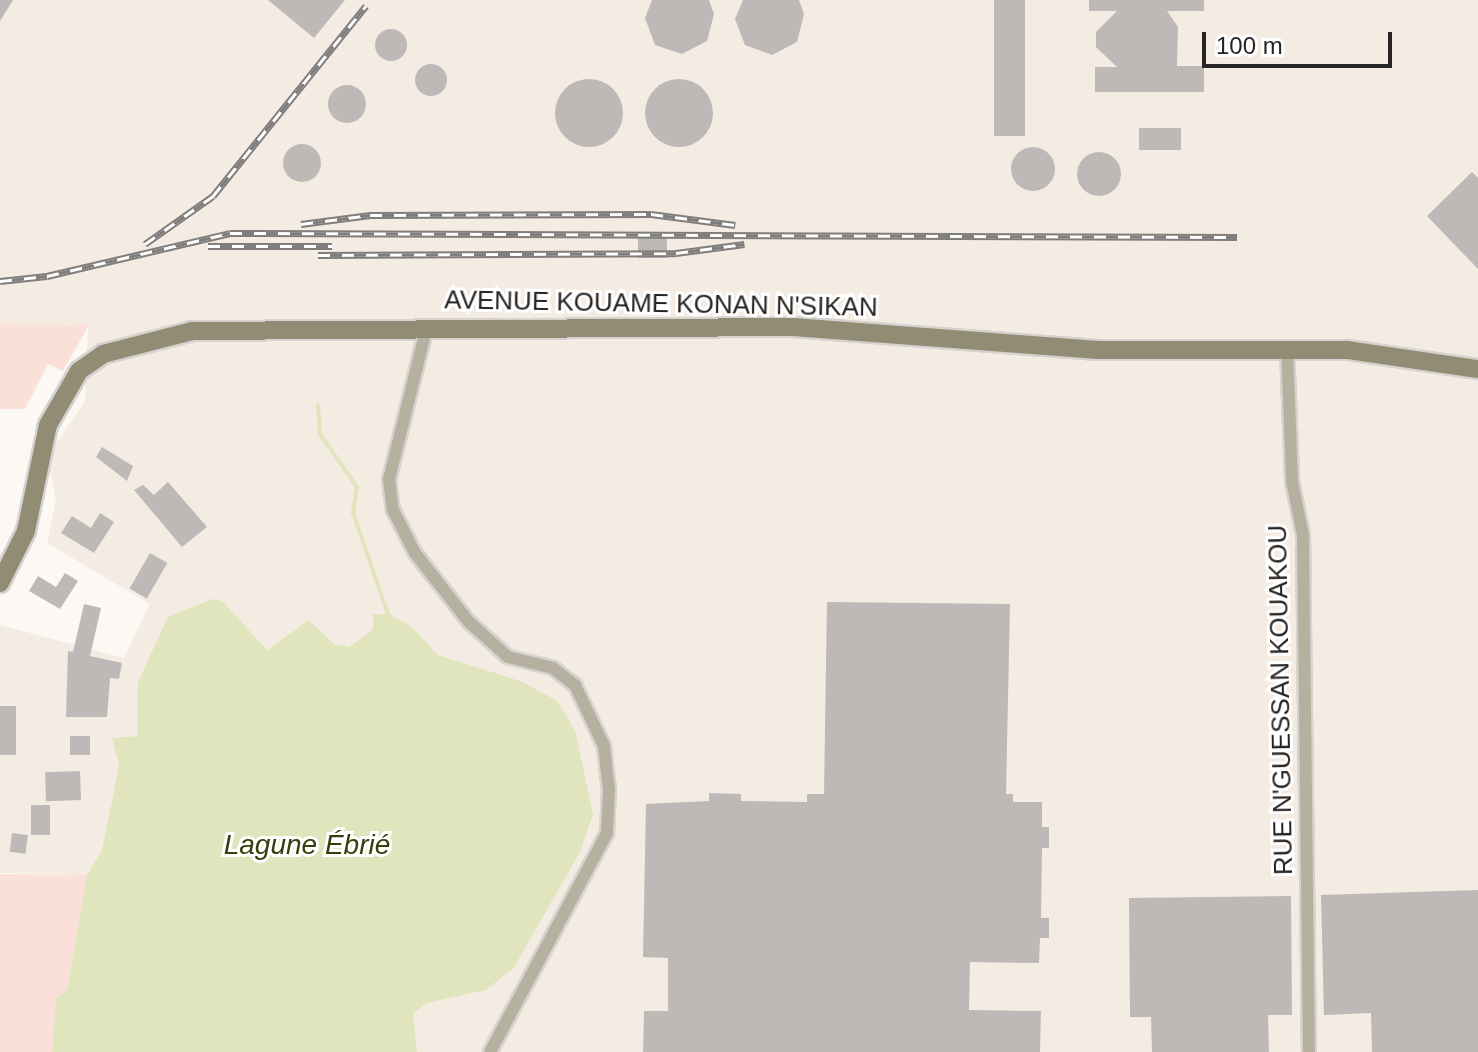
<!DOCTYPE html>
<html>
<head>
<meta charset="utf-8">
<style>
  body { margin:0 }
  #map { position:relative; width:1478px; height:1052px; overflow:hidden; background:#fcf9f5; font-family:Arial,sans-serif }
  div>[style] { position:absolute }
  .built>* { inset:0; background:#f4ebe2 }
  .green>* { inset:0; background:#fbdfd9 }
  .water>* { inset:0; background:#e0e5be }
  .stream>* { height:4px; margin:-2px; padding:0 2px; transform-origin:2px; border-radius:2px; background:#e0e5be }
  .building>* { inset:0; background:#bdb9b7; transform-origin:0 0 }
  .round { border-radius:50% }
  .roads { filter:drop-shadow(2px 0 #d5d3cf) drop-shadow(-2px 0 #d5d3cf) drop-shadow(0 2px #d5d3cf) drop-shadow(0 -2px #d5d3cf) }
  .street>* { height:12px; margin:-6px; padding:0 6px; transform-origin:6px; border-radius:6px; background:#b5b09f }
  .secondary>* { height:18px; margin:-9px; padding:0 9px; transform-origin:9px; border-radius:9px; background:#938c74 }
  .rail>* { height:7px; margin-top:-3.5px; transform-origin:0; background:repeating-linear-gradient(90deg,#fff 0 12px,#807e7c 0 24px); box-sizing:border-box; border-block:2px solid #807e7c }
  span { translate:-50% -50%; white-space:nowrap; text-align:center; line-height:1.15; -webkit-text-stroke:6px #fff; paint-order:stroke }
  .street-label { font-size:26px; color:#262524 }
  .water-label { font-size:28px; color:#393d0e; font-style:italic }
  .scale { position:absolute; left:1202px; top:32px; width:190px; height:36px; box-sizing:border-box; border:4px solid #262524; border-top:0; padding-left:10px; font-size:24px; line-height:28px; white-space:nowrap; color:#262524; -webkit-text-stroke:6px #fff; paint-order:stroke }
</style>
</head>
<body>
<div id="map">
  <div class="built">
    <div style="clip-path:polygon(0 0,1478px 0,1478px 1052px,417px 1052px,413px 1014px,427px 1003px,486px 990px,513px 969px,580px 852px,453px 659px,438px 655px,412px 627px,373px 629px,349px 647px,334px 644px,309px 621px,267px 650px,251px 634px,138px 682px,141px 727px,137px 736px,112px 738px,119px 766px,102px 850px,87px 875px,0 873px,0 625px,124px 658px,150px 604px,47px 543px,56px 499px,49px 467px,53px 448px,85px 401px,88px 325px,0 324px)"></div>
  </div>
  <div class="green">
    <div style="clip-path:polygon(0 324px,88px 325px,89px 325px,63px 371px,48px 364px,25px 409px,0 409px)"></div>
    <div style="clip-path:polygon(0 874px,87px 875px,67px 989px,56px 998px,52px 1052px,0 1052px)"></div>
  </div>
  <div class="water">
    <div style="clip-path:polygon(213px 599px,222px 601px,267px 650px,309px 620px,334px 644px,349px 647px,373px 629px,373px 614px,389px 614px,412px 627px,438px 655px,523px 682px,557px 701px,575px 730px,593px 814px,580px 852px,513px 969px,486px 990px,427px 1003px,413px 1014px,417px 1052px,52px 1052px,56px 998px,67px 989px,87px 875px,102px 850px,119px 766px,112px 738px,137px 736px,138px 682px,168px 617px)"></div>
  </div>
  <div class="stream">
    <div style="left:318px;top:405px;width:29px;rotate:86deg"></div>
    <div style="left:320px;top:434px;width:65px;rotate:55.1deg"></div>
    <div style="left:357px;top:487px;width:26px;rotate:99deg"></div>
    <div style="left:353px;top:513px;width:110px;rotate:70.9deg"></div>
  </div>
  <div class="building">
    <div style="clip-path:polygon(0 0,13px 0,0 21px)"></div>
    <div style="clip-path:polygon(268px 0,345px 0,314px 38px)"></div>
    <div style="clip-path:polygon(652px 0,709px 0,714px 14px,707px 41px,682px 54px,655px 45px,645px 18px)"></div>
    <div style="clip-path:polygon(743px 0,799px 0,804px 14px,797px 42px,772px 55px,745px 45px,735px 19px)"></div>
    <div style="left:994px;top:0;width:31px;height:136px"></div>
    <div style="clip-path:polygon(1089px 0,1204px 0,1204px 11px,1167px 11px,1178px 27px,1177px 66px,1204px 66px,1204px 92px,1095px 92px,1095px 67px,1117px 67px,1096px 47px,1096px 32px,1117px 11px,1089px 11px)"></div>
    <div class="round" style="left:375px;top:29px;width:32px;height:32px"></div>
    <div class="round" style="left:415px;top:64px;width:32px;height:32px"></div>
    <div class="round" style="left:555px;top:79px;width:68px;height:68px"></div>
    <div class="round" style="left:645px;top:79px;width:68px;height:68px"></div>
    <div class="round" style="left:328px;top:85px;width:38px;height:38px"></div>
    <div style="left:1139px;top:128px;width:42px;height:22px"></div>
    <div class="round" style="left:283px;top:144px;width:38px;height:38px"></div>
    <div class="round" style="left:1011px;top:147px;width:44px;height:44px"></div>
    <div class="round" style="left:1077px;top:152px;width:44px;height:44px"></div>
    <div style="clip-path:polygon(1472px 172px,1478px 178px,1478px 269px,1427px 216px)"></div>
    <div style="left:638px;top:237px;width:29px;height:21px"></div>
    <div style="clip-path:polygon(102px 447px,133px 466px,127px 481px,96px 457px)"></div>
    <div style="clip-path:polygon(168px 482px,207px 527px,182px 547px,134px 490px,143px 485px,154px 495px)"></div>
    <div style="clip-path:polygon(100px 513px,114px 522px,94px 553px,61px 533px,72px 516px,91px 528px)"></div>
    <div style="left:150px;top:553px;width:20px;height:41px;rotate:30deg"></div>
    <div style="clip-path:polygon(65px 573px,78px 581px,60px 609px,29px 591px,38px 576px,56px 587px)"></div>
    <div style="clip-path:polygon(827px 602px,1010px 604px,1006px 794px,1013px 794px,1013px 802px,1042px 802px,1042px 827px,1049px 827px,1049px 848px,1042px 848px,1041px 918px,1049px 918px,1049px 938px,1040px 938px,1039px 963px,970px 962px,969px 1010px,1041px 1011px,1040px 1052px,643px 1052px,644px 1011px,668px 1011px,668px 958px,643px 957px,646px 804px,709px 801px,709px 793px,741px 794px,741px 801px,807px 802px,807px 794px,824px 794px)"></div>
    <div style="clip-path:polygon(84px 604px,101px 608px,90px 656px,122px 663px,119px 679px,110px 678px,107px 717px,66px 717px,68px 651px,73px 652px)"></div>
    <div style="left:0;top:706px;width:16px;height:49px"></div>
    <div style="left:90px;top:736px;width:19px;height:20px;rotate:90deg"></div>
    <div style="left:80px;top:771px;width:29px;height:35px;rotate:88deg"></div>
    <div style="left:31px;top:805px;width:19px;height:30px"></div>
    <div style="left:12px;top:833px;width:16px;height:19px;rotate:7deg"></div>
    <div style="clip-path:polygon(1478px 890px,1478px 1052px,1372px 1052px,1371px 1013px,1324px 1015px,1321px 895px)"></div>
    <div style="clip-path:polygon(1291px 896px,1292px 1015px,1268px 1015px,1269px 1052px,1152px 1052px,1151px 1017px,1130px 1017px,1129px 898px)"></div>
  </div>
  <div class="roads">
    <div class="street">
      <div style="left:427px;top:326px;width:158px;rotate:103.9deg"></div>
      <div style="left:389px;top:479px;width:31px;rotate:83deg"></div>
      <div style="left:393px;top:510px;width:48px;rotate:62.9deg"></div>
      <div style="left:415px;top:553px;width:88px;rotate:52deg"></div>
      <div style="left:469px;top:622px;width:52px;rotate:41.9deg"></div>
      <div style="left:508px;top:657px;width:46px;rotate:13.7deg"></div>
      <div style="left:553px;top:668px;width:28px;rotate:38deg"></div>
      <div style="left:575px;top:685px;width:68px;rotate:64.6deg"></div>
      <div style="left:604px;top:746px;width:44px;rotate:83.5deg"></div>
      <div style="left:609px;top:790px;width:43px;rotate:92.7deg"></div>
      <div style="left:607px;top:833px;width:248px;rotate:118.1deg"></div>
      <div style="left:1287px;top:348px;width:133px;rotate:87.8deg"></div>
      <div style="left:1292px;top:481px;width:55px;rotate:78.5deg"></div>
      <div style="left:1303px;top:535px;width:517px;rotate:89.34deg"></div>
    </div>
    <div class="secondary">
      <div style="left:0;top:583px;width:58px;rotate:-63.4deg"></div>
      <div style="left:26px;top:531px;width:108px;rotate:-78.3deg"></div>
      <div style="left:48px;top:425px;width:62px;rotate:-60.1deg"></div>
      <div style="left:79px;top:371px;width:29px;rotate:-35deg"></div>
      <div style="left:103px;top:354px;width:92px;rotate:-14.5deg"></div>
      <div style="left:192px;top:331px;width:601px;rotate:-0.38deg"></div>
      <div style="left:793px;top:327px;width:306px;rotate:4.3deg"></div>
      <div style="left:1098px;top:350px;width:249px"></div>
      <div style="left:1347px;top:350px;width:132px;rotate:8.3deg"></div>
    </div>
  </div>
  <div class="rail">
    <div style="left:301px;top:224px;width:70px;rotate:-7.4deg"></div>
    <div style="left:370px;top:215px;width:281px;rotate:-0.2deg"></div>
    <div style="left:651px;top:214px;width:85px;rotate:7.5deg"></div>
    <div style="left:145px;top:244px;width:83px;rotate:-35.2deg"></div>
    <div style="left:213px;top:196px;width:244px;rotate:-51.2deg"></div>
    <div style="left:208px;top:246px;width:124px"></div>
    <div style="left:318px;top:255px;width:358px;rotate:-0.3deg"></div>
    <div style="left:676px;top:253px;width:69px;rotate:-7.5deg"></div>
    <div style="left:0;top:281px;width:47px;rotate:-6.1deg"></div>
    <div style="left:47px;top:276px;width:188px;rotate:-13.2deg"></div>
    <div style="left:230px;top:233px;width:1007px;rotate:0.23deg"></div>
  </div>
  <div class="street-label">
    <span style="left:661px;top:304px;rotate:1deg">AVENUE KOUAME KONAN N'SIKAN</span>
    <span style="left:1281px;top:700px;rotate:-91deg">RUE N'GUESSAN KOUAKOU</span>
  </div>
  <div class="water-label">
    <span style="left:307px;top:845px">Lagune Ébrié</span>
  </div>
  <div class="scale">100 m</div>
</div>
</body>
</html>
